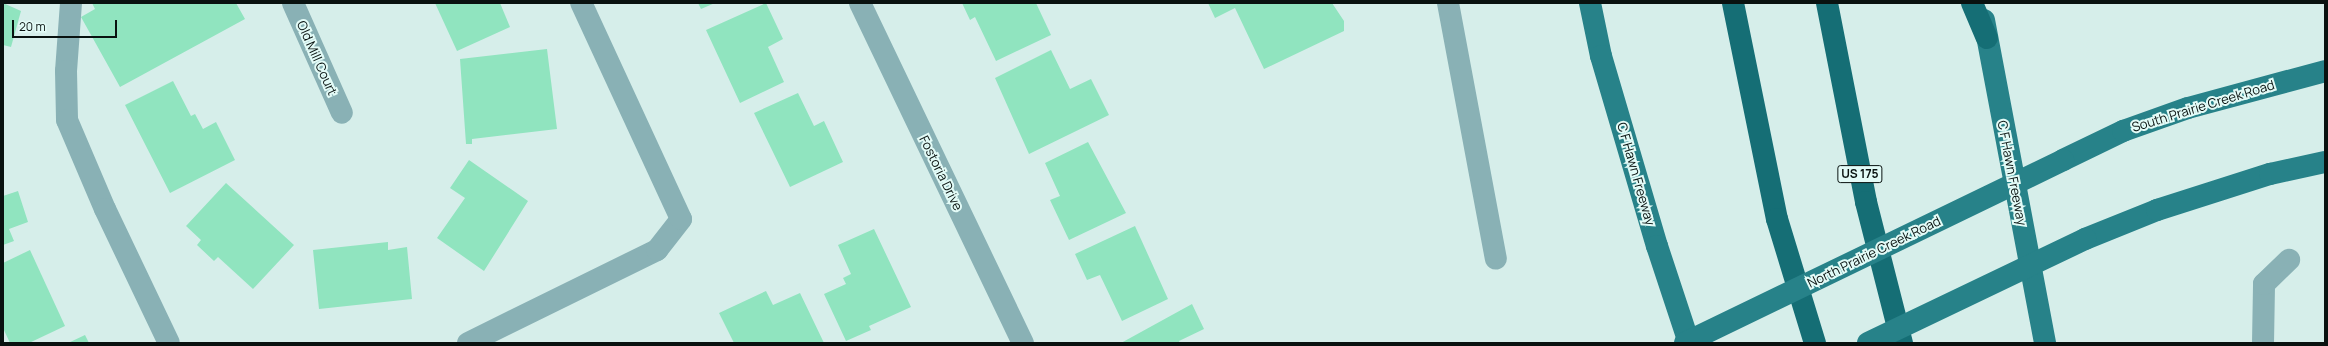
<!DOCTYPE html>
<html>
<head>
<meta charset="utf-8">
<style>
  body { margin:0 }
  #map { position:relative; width:2328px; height:346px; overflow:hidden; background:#d6eeea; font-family:Manrope,sans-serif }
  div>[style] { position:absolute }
  .building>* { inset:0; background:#90e4bf }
  .minor>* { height:22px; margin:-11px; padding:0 11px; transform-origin:11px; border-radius:11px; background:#89b1b5 }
  .major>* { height:22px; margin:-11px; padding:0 11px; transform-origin:11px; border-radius:11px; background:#278289 }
  .highway>* { height:22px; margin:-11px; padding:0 11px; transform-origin:11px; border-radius:11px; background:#156e75 }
  .major-bridge>* { height:22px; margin:-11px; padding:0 11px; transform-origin:11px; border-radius:11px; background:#278289 }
  span { translate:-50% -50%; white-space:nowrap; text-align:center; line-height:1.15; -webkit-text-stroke:4px #e3fbf7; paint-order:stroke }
  .shield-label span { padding:1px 3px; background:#e3fbf7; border:1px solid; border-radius:3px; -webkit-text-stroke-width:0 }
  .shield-label { font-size:12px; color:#091210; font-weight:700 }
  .street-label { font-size:13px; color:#091210 }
  .frame { position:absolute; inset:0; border:4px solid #091210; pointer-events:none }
  .scale { position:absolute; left:12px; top:20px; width:105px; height:18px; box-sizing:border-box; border:2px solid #091210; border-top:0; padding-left:5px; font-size:12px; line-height:14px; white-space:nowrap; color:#091210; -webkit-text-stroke:3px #e3fbf7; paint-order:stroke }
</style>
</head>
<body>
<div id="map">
  <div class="building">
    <div style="clip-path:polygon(3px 3px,21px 11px,11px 47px,3px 45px)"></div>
    <div style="clip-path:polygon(92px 3px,236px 3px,245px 19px,120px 87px,81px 17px,95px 9px)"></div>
    <div style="clip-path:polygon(435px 3px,500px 3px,510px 27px,457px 51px)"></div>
    <div style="clip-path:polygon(698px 3px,715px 3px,701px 9px)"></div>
    <div style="clip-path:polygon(766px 3px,783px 39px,768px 47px,784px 82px,740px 103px,706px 30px)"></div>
    <div style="clip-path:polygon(962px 3px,1036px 3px,1051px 35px,996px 61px,975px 17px,970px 20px)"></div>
    <div style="clip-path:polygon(1208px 3px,1332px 3px,1344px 21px,1344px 31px,1264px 69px,1235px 8px,1215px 18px)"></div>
    <div style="clip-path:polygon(547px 49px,557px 129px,472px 139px,472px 144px,466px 144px,460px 59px)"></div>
    <div style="clip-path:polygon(1051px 50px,1070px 89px,1091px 79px,1109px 115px,1029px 154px,995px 78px)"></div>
    <div style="clip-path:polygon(173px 81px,191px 116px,195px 114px,203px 129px,216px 122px,235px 160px,170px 193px,125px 105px)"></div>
    <div style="clip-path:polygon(798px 93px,814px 126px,824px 121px,843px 162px,790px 187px,754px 113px)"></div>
    <div style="clip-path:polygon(1088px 142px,1126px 213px,1069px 240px,1050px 200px,1060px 196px,1045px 163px)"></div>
    <div style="clip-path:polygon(469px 160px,528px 201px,484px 271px,437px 238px,465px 198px,450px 188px)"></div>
    <div style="clip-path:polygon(226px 183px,294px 245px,253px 289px,218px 257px,214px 261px,197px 245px,201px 240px,186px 226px)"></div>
    <div style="clip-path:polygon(18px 191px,28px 222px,9px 229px,14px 241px,3px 245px,3px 196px)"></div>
    <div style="clip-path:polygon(1135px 226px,1168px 299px,1122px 321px,1100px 275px,1087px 280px,1075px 254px)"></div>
    <div style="clip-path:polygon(874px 229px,911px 307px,869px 326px,871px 330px,846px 341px,824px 294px,846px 284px,843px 278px,851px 274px,838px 245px)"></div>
    <div style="clip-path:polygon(388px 242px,388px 250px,407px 247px,412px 299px,319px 309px,313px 250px)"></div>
    <div style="clip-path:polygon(30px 250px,65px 326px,29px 343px,10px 343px,3px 328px,3px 263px)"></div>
    <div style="clip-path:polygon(766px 291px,773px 305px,800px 293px,824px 343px,734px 343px,719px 313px)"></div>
    <div style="clip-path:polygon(1192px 304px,1204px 329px,1179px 341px,1180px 343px,1121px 343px)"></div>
    <div style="clip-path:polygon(85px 335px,89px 343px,68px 343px)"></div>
  </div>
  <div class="minor">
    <div style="left:71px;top:3px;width:68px;rotate:94.2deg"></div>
    <div style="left:66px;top:71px;width:49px;rotate:88.8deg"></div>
    <div style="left:67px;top:120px;width:97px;rotate:66.9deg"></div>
    <div style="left:105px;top:209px;width:148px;rotate:64.5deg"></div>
    <div style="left:293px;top:3px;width:120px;rotate:66deg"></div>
    <div style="left:860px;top:3px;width:377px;rotate:64.4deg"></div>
    <div style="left:1448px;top:3px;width:260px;rotate:79.4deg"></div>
    <div style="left:468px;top:343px;width:211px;rotate:-26.2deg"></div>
    <div style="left:657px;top:250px;width:39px;rotate:-52deg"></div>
    <div style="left:681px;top:219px;width:238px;rotate:-114.8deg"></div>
    <div style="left:2263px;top:343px;width:59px;rotate:-89deg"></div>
    <div style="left:2264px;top:284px;width:35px;rotate:-44deg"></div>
  </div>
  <div class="major">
    <div style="left:1590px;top:3px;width:54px;rotate:78.3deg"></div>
    <div style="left:1601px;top:56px;width:198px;rotate:73.6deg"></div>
    <div style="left:1657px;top:246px;width:102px;rotate:71.7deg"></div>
    <div style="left:1984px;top:20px;width:329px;rotate:79.3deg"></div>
    <div style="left:2063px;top:160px;width:67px;rotate:-25.8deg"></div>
    <div style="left:2123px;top:131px;width:69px;rotate:-19.5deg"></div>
    <div style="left:2188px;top:108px;width:142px;rotate:-15.1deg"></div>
    <div style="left:2085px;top:239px;width:78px;rotate:-21.9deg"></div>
    <div style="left:2157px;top:210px;width:119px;rotate:-17.7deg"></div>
    <div style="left:2270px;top:174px;width:56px;rotate:-12.3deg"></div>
  </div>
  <div class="highway">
    <div style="left:1733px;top:3px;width:220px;rotate:78.5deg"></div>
    <div style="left:1777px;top:219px;width:130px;rotate:73deg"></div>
    <div style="left:1827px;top:3px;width:203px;rotate:78.9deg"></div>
    <div style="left:1866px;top:202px;width:146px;rotate:75.7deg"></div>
    <div style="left:1972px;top:3px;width:38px;rotate:67deg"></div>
  </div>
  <div class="major-bridge">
    <div style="left:1685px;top:343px;width:420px;rotate:-25.8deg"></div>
    <div style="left:1868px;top:343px;width:241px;rotate:-25.6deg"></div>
  </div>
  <div class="shield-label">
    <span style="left:1860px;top:174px">US 175</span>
  </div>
  <div class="street-label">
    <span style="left:317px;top:58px;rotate:66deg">Old Mill Court</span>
    <span style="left:2203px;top:106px;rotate:-17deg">South Prairie Creek Road</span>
    <span style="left:941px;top:173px;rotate:64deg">Fostoria Drive</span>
    <span style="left:2012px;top:173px;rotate:79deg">C F Hawn Freeway</span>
    <span style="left:1636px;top:174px;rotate:74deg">C F Hawn Freeway</span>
    <span style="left:1874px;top:252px;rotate:-26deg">North Prairie Creek Road</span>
  </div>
  <div class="frame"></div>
  <div class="scale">20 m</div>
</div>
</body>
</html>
